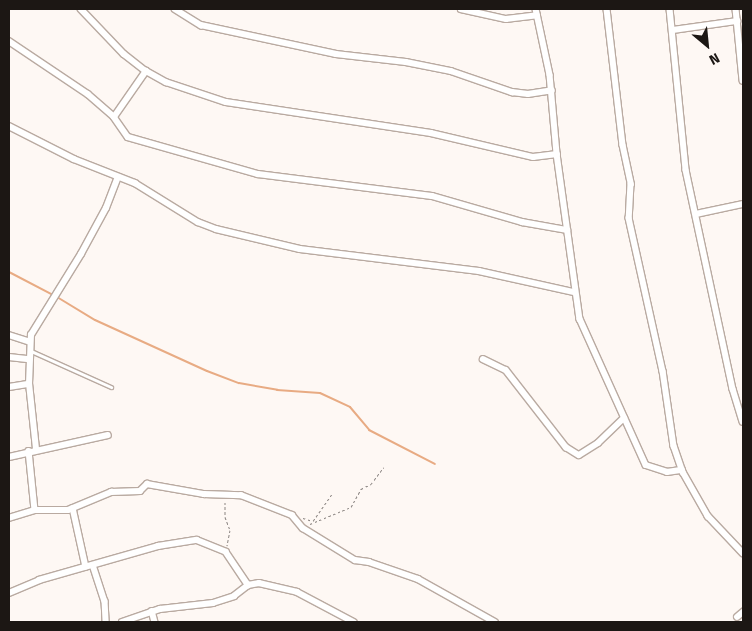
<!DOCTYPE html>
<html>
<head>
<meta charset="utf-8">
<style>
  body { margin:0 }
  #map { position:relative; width:752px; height:631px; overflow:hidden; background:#fef8f4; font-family:"Fira Sans",sans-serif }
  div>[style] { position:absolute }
  .stream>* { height:2px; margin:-1px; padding:0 1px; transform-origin:1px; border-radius:1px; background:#e8ab83 }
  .path>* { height:1px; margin-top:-0.5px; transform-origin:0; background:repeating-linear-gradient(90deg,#8a8481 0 2.5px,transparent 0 5px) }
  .roads { filter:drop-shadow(1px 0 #b9aaa1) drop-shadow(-1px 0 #b9aaa1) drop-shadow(0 1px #b9aaa1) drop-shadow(0 -1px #b9aaa1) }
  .service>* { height:2.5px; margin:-1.25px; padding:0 1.25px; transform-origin:1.25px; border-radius:1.25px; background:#fff }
  .minor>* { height:5.5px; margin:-2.75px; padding:0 2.75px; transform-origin:2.75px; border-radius:2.75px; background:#fff }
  span { translate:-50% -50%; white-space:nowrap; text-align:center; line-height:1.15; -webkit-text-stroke:4.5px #fef8f4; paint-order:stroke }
  .frame { position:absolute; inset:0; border:10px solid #1c1714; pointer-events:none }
  .north { position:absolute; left:682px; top:20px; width:50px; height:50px; -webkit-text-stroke:4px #fef8f4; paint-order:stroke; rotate:152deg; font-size:14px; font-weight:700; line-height:20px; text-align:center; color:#1c1714 }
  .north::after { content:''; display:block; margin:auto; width:18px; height:22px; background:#1c1714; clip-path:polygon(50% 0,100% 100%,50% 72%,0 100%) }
</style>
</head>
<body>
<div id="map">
  <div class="stream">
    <div style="left:9px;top:272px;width:50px;rotate:27.6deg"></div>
    <div style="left:57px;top:297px;width:44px;rotate:31.2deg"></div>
    <div style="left:95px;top:320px;width:123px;rotate:24.5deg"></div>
    <div style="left:207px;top:371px;width:34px;rotate:21deg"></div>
    <div style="left:239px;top:383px;width:39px;rotate:10deg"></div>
    <div style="left:277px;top:390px;width:43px;rotate:4deg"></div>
    <div style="left:320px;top:393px;width:33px;rotate:25deg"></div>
    <div style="left:350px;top:407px;width:30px;rotate:50deg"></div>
    <div style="left:369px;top:430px;width:74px;rotate:27.3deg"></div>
  </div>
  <div class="path">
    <div style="left:225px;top:502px;width:15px;rotate:90deg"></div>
    <div style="left:225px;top:517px;width:14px;rotate:69deg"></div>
    <div style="left:230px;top:530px;width:16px;rotate:101deg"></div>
    <div style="left:303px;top:518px;width:10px;rotate:17deg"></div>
    <div style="left:313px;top:521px;width:33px;rotate:-55deg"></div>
    <div style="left:310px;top:524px;width:44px;rotate:-22.5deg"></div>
    <div style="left:351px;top:507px;width:21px;rotate:-61deg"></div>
    <div style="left:361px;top:489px;width:11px;rotate:-27deg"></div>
    <div style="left:371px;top:484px;width:21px;rotate:-53deg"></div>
  </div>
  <div class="roads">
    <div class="service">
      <div style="left:31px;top:351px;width:88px;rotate:24.2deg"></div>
    </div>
    <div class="minor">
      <div style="left:81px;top:9px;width:62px;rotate:46.3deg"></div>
      <div style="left:124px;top:54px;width:28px;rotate:38deg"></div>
      <div style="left:146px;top:71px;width:23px;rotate:29deg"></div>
      <div style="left:166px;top:82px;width:63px;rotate:18.4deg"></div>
      <div style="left:226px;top:102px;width:207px;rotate:8.6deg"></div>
      <div style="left:431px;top:133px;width:105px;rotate:13.2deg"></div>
      <div style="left:533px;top:157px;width:24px;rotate:-7deg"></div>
      <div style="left:175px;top:9px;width:31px;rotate:32deg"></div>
      <div style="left:201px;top:25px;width:138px;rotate:12.1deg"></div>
      <div style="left:336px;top:54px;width:70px;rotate:6.5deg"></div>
      <div style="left:406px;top:62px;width:46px;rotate:11.3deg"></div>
      <div style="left:451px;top:71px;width:65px;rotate:19deg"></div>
      <div style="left:512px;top:92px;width:16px;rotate:7deg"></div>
      <div style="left:528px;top:94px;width:24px;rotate:-9deg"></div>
      <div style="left:461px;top:9px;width:46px;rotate:12.5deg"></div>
      <div style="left:506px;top:19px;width:31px;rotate:-7deg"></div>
      <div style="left:536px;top:9px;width:67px;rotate:78deg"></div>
      <div style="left:550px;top:75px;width:79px;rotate:84.9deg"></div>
      <div style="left:557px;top:154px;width:167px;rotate:82.1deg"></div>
      <div style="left:580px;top:319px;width:160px;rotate:65.7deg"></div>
      <div style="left:646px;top:465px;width:22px;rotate:18deg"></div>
      <div style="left:667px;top:472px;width:15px;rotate:-8deg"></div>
      <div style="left:607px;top:9px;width:137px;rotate:83.3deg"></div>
      <div style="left:623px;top:145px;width:40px;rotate:78deg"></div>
      <div style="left:631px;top:184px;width:34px;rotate:93deg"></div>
      <div style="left:629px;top:218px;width:157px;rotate:77.5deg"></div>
      <div style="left:663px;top:371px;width:76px;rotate:81.7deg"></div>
      <div style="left:674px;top:446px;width:28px;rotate:71deg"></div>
      <div style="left:683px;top:472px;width:51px;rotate:60.4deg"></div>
      <div style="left:708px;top:516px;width:51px;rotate:46.6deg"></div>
      <div style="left:670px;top:9px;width:162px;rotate:84.3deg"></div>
      <div style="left:686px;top:170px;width:224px;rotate:77.9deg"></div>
      <div style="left:733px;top:389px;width:34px;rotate:73deg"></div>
      <div style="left:736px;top:9px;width:72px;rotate:84.4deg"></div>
      <div style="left:673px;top:30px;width:65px;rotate:-8deg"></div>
      <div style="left:9px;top:41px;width:95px;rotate:33.9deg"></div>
      <div style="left:88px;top:94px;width:35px;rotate:41deg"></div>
      <div style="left:114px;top:117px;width:24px;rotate:55deg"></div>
      <div style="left:128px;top:137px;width:135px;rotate:15.9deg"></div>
      <div style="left:258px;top:174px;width:175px;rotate:7.2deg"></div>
      <div style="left:432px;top:196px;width:94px;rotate:16.1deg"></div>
      <div style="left:522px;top:222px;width:46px;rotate:10.1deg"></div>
      <div style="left:114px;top:117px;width:56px;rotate:-55.2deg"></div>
      <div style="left:9px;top:126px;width:73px;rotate:26.9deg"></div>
      <div style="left:74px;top:159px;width:66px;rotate:21.5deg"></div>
      <div style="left:135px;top:183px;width:74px;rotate:31.8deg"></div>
      <div style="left:198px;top:222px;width:19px;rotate:21deg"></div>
      <div style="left:216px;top:229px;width:86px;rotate:13.4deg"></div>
      <div style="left:300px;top:249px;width:180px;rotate:7deg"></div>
      <div style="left:479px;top:271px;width:97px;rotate:12.5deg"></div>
      <div style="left:696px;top:214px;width:48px;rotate:-12deg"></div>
      <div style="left:9px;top:335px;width:22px;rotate:18deg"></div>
      <div style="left:9px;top:357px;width:20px;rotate:6deg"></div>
      <div style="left:483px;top:359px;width:25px;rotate:26deg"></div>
      <div style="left:506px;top:370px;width:98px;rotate:52.1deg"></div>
      <div style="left:566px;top:447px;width:15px;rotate:32deg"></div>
      <div style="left:579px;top:455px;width:22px;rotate:-32deg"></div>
      <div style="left:598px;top:443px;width:36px;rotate:-44deg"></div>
      <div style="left:9px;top:387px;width:20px;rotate:-9deg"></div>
      <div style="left:36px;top:449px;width:65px;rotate:-96.1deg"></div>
      <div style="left:29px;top:384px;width:49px;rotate:-87.7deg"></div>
      <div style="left:31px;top:335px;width:95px;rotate:-58.3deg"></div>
      <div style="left:81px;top:254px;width:52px;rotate:-61.5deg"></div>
      <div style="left:106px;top:208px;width:33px;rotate:-69deg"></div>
      <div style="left:29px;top:451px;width:59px;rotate:84.2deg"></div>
      <div style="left:9px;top:457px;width:101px;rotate:-12.5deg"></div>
      <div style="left:73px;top:508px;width:60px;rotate:77.6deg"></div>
      <div style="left:9px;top:518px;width:27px;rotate:-17deg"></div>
      <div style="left:35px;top:510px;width:33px"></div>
      <div style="left:68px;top:510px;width:47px;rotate:-22.7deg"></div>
      <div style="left:111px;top:492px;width:29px;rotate:-2deg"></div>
      <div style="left:140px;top:491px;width:10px;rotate:-45deg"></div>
      <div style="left:147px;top:484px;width:58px;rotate:10deg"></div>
      <div style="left:204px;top:494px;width:37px;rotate:2deg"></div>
      <div style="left:241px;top:495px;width:55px;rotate:21.4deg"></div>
      <div style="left:292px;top:515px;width:17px;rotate:50deg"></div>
      <div style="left:303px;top:528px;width:61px;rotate:31.6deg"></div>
      <div style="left:355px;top:560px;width:14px;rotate:8deg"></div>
      <div style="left:369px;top:562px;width:52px;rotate:19.1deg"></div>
      <div style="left:418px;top:579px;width:88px;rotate:29.2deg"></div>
      <div style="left:93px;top:565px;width:38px;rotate:72deg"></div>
      <div style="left:105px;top:601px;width:21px;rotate:87deg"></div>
      <div style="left:9px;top:593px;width:33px;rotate:-23deg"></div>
      <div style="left:39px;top:580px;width:124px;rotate:-15.9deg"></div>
      <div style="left:158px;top:546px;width:39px;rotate:-9deg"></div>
      <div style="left:197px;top:540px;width:31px;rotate:22deg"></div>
      <div style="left:226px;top:552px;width:40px;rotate:56deg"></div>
      <div style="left:152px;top:611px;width:11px;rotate:75deg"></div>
      <div style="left:737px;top:617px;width:8px;rotate:-40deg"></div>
      <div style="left:122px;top:622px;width:40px;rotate:-18.9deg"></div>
      <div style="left:160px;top:609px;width:53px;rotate:-6.5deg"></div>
      <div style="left:213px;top:603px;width:22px;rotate:-18deg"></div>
      <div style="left:234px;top:596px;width:18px;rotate:-38deg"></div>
      <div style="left:248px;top:585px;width:11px;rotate:-10deg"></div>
      <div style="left:259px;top:583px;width:39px;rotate:13deg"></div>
      <div style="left:297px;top:592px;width:64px;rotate:27.8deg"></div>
    </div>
  </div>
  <div class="frame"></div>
  <div class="north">N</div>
</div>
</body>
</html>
